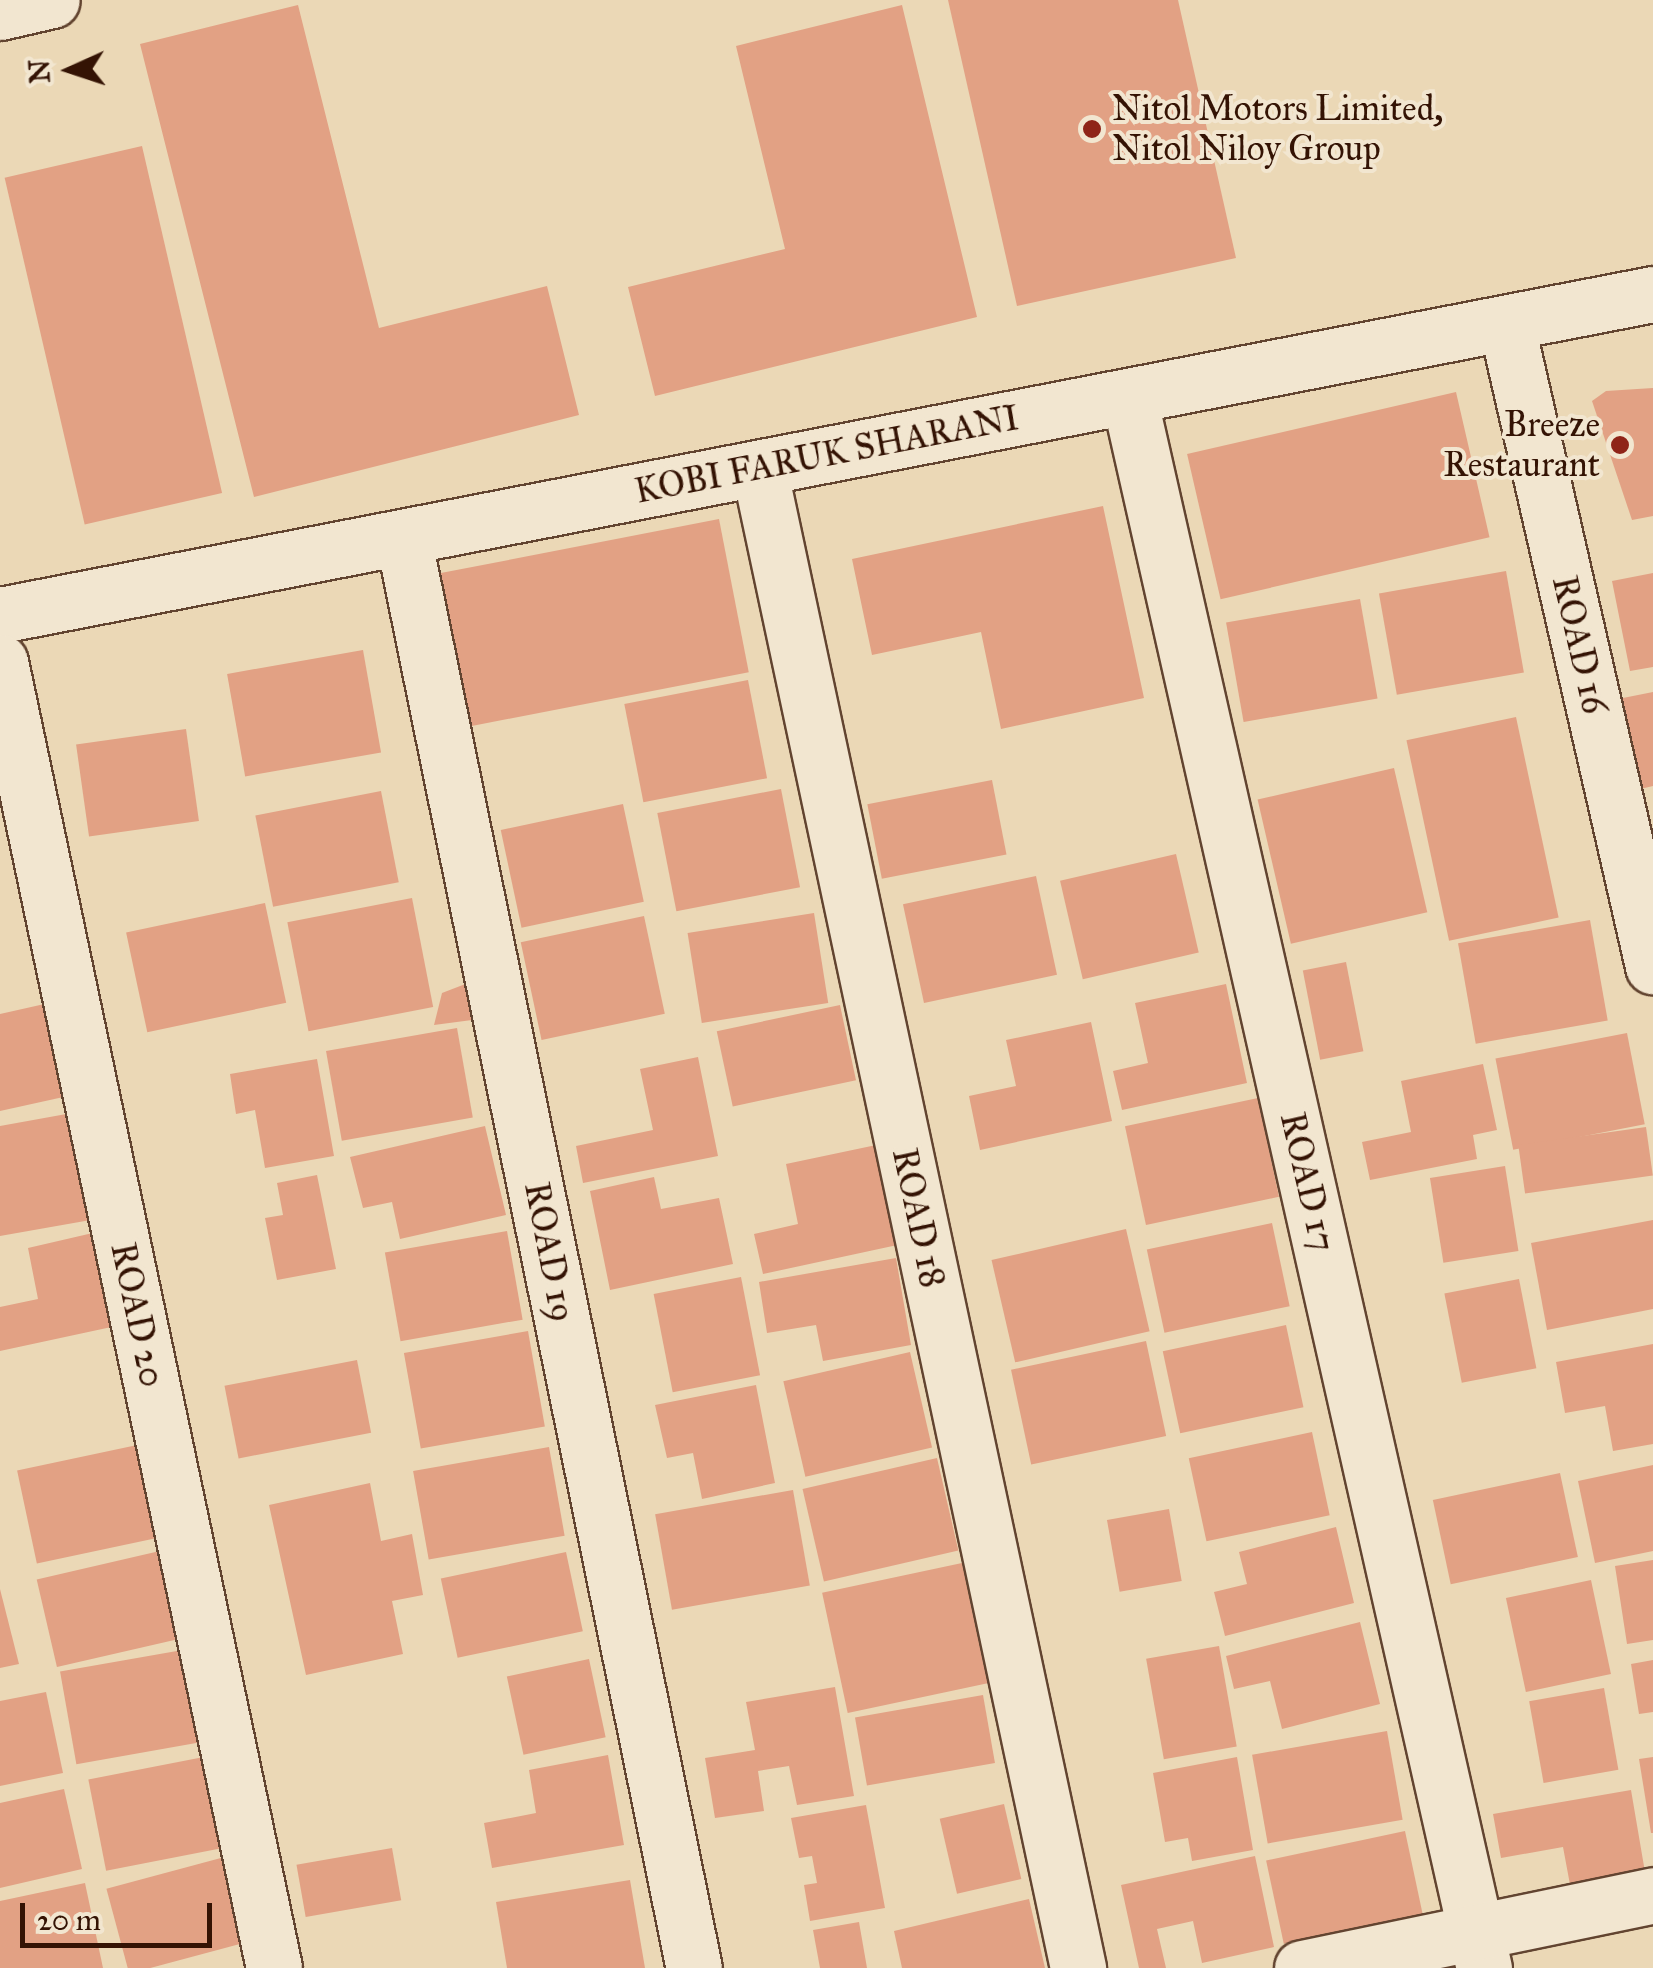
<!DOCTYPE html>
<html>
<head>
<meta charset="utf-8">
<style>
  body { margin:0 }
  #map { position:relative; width:1653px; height:1968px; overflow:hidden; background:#ebd8b6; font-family:"IM FELL Great Primer",serif }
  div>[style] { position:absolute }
  .building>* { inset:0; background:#e2a184; transform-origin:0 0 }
  .roads { filter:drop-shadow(2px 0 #624430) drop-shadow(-2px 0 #624430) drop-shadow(0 2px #624430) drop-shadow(0 -2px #624430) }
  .minor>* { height:55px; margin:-27.5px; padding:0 27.5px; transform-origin:27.5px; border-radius:27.5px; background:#f2e6d0 }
  .dots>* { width:28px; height:28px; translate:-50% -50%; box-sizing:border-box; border:5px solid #f2e6d0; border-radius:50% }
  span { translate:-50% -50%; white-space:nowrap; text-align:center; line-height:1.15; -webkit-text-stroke:8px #f2e6d0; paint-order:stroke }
  .poi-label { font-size:35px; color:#341304 }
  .left { translate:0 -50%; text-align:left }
  .right { translate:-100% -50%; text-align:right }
  .street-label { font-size:35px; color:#341304 }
  .north { position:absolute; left:20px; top:20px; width:100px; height:100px; -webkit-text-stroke:8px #f2e6d0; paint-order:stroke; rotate:267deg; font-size:28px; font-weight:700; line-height:40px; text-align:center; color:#341304 }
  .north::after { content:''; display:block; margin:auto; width:35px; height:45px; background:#341304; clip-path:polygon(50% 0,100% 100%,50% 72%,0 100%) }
  .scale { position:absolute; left:20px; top:1903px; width:192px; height:45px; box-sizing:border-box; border:5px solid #341304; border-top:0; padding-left:12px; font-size:30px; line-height:35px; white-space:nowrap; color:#341304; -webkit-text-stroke:8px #f2e6d0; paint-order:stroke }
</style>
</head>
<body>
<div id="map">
  <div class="building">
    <div style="clip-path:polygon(948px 0,1178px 0,1236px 258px,1017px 306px)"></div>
    <div style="clip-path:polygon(298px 5px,379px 328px,547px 286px,579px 415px,254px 497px,140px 44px)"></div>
    <div style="clip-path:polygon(902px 5px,977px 317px,655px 396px,628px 287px,785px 249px,736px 46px)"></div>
    <div style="left:142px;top:146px;width:356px;height:141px;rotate:77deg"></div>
    <div style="clip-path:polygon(1653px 388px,1653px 516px,1632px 520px,1592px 401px,1606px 391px)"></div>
    <div style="left:1456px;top:392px;width:149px;height:276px;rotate:77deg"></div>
    <div style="clip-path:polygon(1103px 506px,1144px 698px,1001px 729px,981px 632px,872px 655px,852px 559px)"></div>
    <div style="left:719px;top:519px;width:156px;height:290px;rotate:79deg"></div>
    <div style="left:1506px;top:571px;width:103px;height:129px;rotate:80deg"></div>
    <div style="clip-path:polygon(1653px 573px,1653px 667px,1630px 671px,1612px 581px)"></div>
    <div style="left:1360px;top:599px;width:101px;height:136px;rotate:80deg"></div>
    <div style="left:363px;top:650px;width:104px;height:138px;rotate:80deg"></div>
    <div style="left:748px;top:680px;width:100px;height:126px;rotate:79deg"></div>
    <div style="clip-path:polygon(1653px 692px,1653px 786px,1636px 790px,1618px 699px)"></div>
    <div style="left:1516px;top:717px;width:205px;height:112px;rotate:78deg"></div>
    <div style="left:186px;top:729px;width:93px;height:111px;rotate:82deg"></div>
    <div style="left:1394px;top:768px;width:148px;height:140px;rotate:77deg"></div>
    <div style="left:992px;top:780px;width:76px;height:127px;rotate:79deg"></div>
    <div style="left:781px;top:789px;width:100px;height:126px;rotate:79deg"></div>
    <div style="left:381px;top:791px;width:93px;height:128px;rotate:79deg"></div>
    <div style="left:623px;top:804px;width:100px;height:125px;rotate:78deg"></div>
    <div style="left:1176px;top:854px;width:101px;height:119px;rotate:77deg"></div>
    <div style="left:1036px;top:876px;width:101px;height:136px;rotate:78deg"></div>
    <div style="left:412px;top:898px;width:111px;height:127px;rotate:79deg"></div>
    <div style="left:265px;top:903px;width:102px;height:142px;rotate:78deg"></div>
    <div style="left:814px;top:913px;width:91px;height:128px;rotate:81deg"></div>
    <div style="left:644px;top:916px;width:100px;height:126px;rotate:78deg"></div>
    <div style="left:1590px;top:920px;width:102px;height:134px;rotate:80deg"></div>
    <div style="left:1346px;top:962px;width:91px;height:44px;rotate:79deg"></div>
    <div style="clip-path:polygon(468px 983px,472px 1020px,434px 1025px,442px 993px)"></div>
    <div style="clip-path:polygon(1226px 984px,1247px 1083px,1122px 1110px,1113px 1071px,1148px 1063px,1135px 1003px)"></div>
    <div style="clip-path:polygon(49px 1003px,68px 1096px,0 1111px,0 1014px)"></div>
    <div style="left:840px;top:1005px;width:77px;height:126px;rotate:78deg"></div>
    <div style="clip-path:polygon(1091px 1022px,1112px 1121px,980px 1150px,969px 1096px,1016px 1086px,1006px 1040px)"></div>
    <div style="left:457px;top:1028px;width:91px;height:133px;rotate:80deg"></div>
    <div style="left:1627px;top:1033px;width:93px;height:134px;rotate:79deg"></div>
    <div style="clip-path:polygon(698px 1057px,718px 1156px,583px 1183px,576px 1146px,653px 1130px,640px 1069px)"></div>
    <div style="clip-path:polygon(317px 1059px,334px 1156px,265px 1168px,255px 1110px,236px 1114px,230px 1074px)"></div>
    <div style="clip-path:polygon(1483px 1064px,1497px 1130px,1473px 1135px,1477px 1159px,1370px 1180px,1362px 1142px,1411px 1132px,1401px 1081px)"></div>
    <div style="left:1258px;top:1098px;width:101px;height:136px;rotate:78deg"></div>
    <div style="clip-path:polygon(83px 1111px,102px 1218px,0 1236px,0 1126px)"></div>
    <div style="clip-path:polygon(485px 1126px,506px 1215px,400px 1239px,392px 1202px,363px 1208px,350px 1157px)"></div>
    <div style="left:1646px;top:1127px;width:49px;height:129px;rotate:82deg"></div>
    <div style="clip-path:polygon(881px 1144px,902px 1244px,763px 1274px,754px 1234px,798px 1224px,786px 1164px)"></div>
    <div style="left:1505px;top:1166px;width:86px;height:76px;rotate:81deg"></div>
    <div style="clip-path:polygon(317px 1175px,336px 1269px,277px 1280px,265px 1218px,283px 1215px,277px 1183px)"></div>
    <div style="clip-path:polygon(654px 1177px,661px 1209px,719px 1198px,733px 1264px,610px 1290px,590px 1191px)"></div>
    <div style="clip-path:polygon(1653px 1220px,1653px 1309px,1547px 1330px,1531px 1243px)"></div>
    <div style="left:1272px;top:1223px;width:85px;height:128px;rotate:78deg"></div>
    <div style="clip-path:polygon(110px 1229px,130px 1323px,0 1351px,0 1307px,38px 1299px,28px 1248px)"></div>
    <div style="left:1126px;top:1229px;width:105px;height:138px;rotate:77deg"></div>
    <div style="left:507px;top:1231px;width:90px;height:124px;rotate:80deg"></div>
    <div style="clip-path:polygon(896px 1258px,911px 1345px,823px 1361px,816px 1325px,767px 1333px,759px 1282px)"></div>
    <div style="left:741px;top:1277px;width:100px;height:89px;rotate:79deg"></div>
    <div style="left:1519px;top:1279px;width:91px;height:76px;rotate:79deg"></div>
    <div style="left:1286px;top:1325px;width:84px;height:126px;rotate:78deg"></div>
    <div style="left:528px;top:1331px;width:97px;height:126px;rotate:80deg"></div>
    <div style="left:1146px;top:1341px;width:97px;height:138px;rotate:78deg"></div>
    <div style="clip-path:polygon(1653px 1344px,1653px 1444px,1613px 1451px,1605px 1406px,1565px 1413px,1556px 1362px)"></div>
    <div style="left:910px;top:1352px;width:98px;height:130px;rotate:77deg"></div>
    <div style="left:357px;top:1360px;width:74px;height:135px;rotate:79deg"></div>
    <div style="clip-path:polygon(756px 1385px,775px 1483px,702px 1499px,693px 1453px,667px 1458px,655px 1405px)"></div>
    <div style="left:1312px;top:1432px;width:85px;height:126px;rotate:78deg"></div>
    <div style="left:156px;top:1441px;width:95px;height:142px;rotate:78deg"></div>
    <div style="left:549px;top:1447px;width:90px;height:138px;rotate:80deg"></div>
    <div style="left:937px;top:1458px;width:95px;height:138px;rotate:77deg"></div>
    <div style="clip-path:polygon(1653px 1465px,1653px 1551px,1595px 1563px,1578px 1481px)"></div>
    <div style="left:1560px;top:1473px;width:86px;height:130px;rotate:78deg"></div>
    <div style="clip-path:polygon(370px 1483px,381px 1541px,412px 1534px,423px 1595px,392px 1601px,403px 1654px,306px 1675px,269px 1505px)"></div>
    <div style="left:793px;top:1490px;width:97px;height:140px;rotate:80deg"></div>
    <div style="left:1169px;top:1509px;width:73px;height:63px;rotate:80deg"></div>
    <div style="clip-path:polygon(1336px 1527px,1354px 1603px,1225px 1636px,1214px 1592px,1247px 1584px,1239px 1552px)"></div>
    <div style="left:177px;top:1547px;width:90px;height:144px;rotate:77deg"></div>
    <div style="left:566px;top:1552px;width:81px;height:128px;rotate:78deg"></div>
    <div style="clip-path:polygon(1653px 1560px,1653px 1640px,1627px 1644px,1615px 1566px)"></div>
    <div style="left:962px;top:1563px;width:123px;height:143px;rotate:78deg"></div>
    <div style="left:1591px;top:1580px;width:96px;height:87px;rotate:78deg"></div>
    <div style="clip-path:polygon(0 1589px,19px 1664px,0 1668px)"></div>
    <div style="clip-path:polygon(1360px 1622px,1380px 1704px,1282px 1729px,1270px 1681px,1234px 1689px,1226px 1656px)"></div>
    <div style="left:1219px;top:1646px;width:102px;height:74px;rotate:80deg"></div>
    <div style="left:194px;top:1648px;width:94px;height:136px;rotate:80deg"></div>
    <div style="left:589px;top:1659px;width:80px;height:84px;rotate:78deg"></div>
    <div style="clip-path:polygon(1653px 1660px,1653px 1712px,1639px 1714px,1631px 1664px)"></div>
    <div style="clip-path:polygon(835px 1687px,854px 1796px,797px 1805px,789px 1766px,758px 1771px,764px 1811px,715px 1818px,705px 1758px,755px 1750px,746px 1702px)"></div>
    <div style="left:1604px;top:1688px;width:83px;height:76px;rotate:80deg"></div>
    <div style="clip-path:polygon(46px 1692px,63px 1773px,0 1786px,0 1701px)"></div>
    <div style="left:983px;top:1695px;width:69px;height:130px;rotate:80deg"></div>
    <div style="left:1387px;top:1731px;width:90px;height:137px;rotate:80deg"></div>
    <div style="left:214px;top:1755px;width:93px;height:128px;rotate:79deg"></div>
    <div style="clip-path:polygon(608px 1755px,624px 1845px,492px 1868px,484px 1823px,536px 1813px,529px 1770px)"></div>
    <div style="clip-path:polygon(1237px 1757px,1253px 1850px,1192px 1861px,1188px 1838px,1165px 1842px,1153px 1773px)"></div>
    <div style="clip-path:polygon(1653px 1757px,1653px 1833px,1651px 1833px,1639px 1759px)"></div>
    <div style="clip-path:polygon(64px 1789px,82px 1869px,0 1888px,0 1803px)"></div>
    <div style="clip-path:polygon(1631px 1790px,1646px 1878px,1571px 1890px,1563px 1847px,1501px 1858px,1493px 1814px)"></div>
    <div style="left:1004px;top:1804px;width:77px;height:66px;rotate:77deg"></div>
    <div style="clip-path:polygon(866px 1805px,885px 1908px,810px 1921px,804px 1885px,817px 1883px,812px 1856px,799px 1858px,791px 1818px)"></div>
    <div style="left:1405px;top:1831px;width:85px;height:142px;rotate:78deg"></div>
    <div style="left:392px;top:1848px;width:53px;height:97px;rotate:80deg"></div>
    <div style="left:232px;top:1855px;width:88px;height:130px;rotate:75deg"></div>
    <div style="clip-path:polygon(1255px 1856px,1274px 1947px,1202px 1963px,1193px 1921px,1157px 1929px,1166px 1968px,1139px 1968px,1121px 1885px)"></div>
    <div style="clip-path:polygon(630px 1880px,645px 1968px,507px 1968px,496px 1902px)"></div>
    <div style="clip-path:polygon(85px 1883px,103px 1968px,0 1968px,0 1901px)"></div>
    <div style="clip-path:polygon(1029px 1899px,1045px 1968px,902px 1968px,894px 1931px)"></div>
    <div style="clip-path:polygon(859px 1922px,867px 1968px,820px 1968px,813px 1930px)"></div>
  </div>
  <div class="roads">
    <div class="minor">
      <div style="left:0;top:12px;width:53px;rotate:-13deg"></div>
      <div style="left:1506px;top:323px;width:660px;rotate:77.12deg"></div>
      <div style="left:1129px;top:397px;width:1611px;rotate:77.27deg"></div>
      <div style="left:759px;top:468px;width:1534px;rotate:77.99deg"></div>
      <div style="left:403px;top:537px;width:1460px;rotate:78.51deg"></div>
      <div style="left:0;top:615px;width:1684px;rotate:-10.99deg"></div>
      <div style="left:0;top:662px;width:1334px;rotate:78.15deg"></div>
      <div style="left:1302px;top:1968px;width:359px;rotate:-11.7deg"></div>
    </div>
  </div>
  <div class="dots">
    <div style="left:1092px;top:129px;background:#8f2418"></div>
    <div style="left:1620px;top:445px;background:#8f2418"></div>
  </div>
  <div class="poi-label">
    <span class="left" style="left:1112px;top:129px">Nitol Motors Limited,<br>Nitol Niloy Group</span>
    <span class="right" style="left:1600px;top:445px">Breeze<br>Restaurant</span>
  </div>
  <div class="street-label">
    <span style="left:827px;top:455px;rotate:-11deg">KOBI FARUK SHARANI</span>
    <span style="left:1579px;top:645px;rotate:77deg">ROAD 16</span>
    <span style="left:1307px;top:1182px;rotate:77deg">ROAD 17</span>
    <span style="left:918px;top:1218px;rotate:78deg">ROAD 18</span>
    <span style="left:549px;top:1252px;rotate:79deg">ROAD 19</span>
    <span style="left:137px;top:1315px;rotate:78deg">ROAD 20</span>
  </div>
  <div class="north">N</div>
  <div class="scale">20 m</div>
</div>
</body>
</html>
